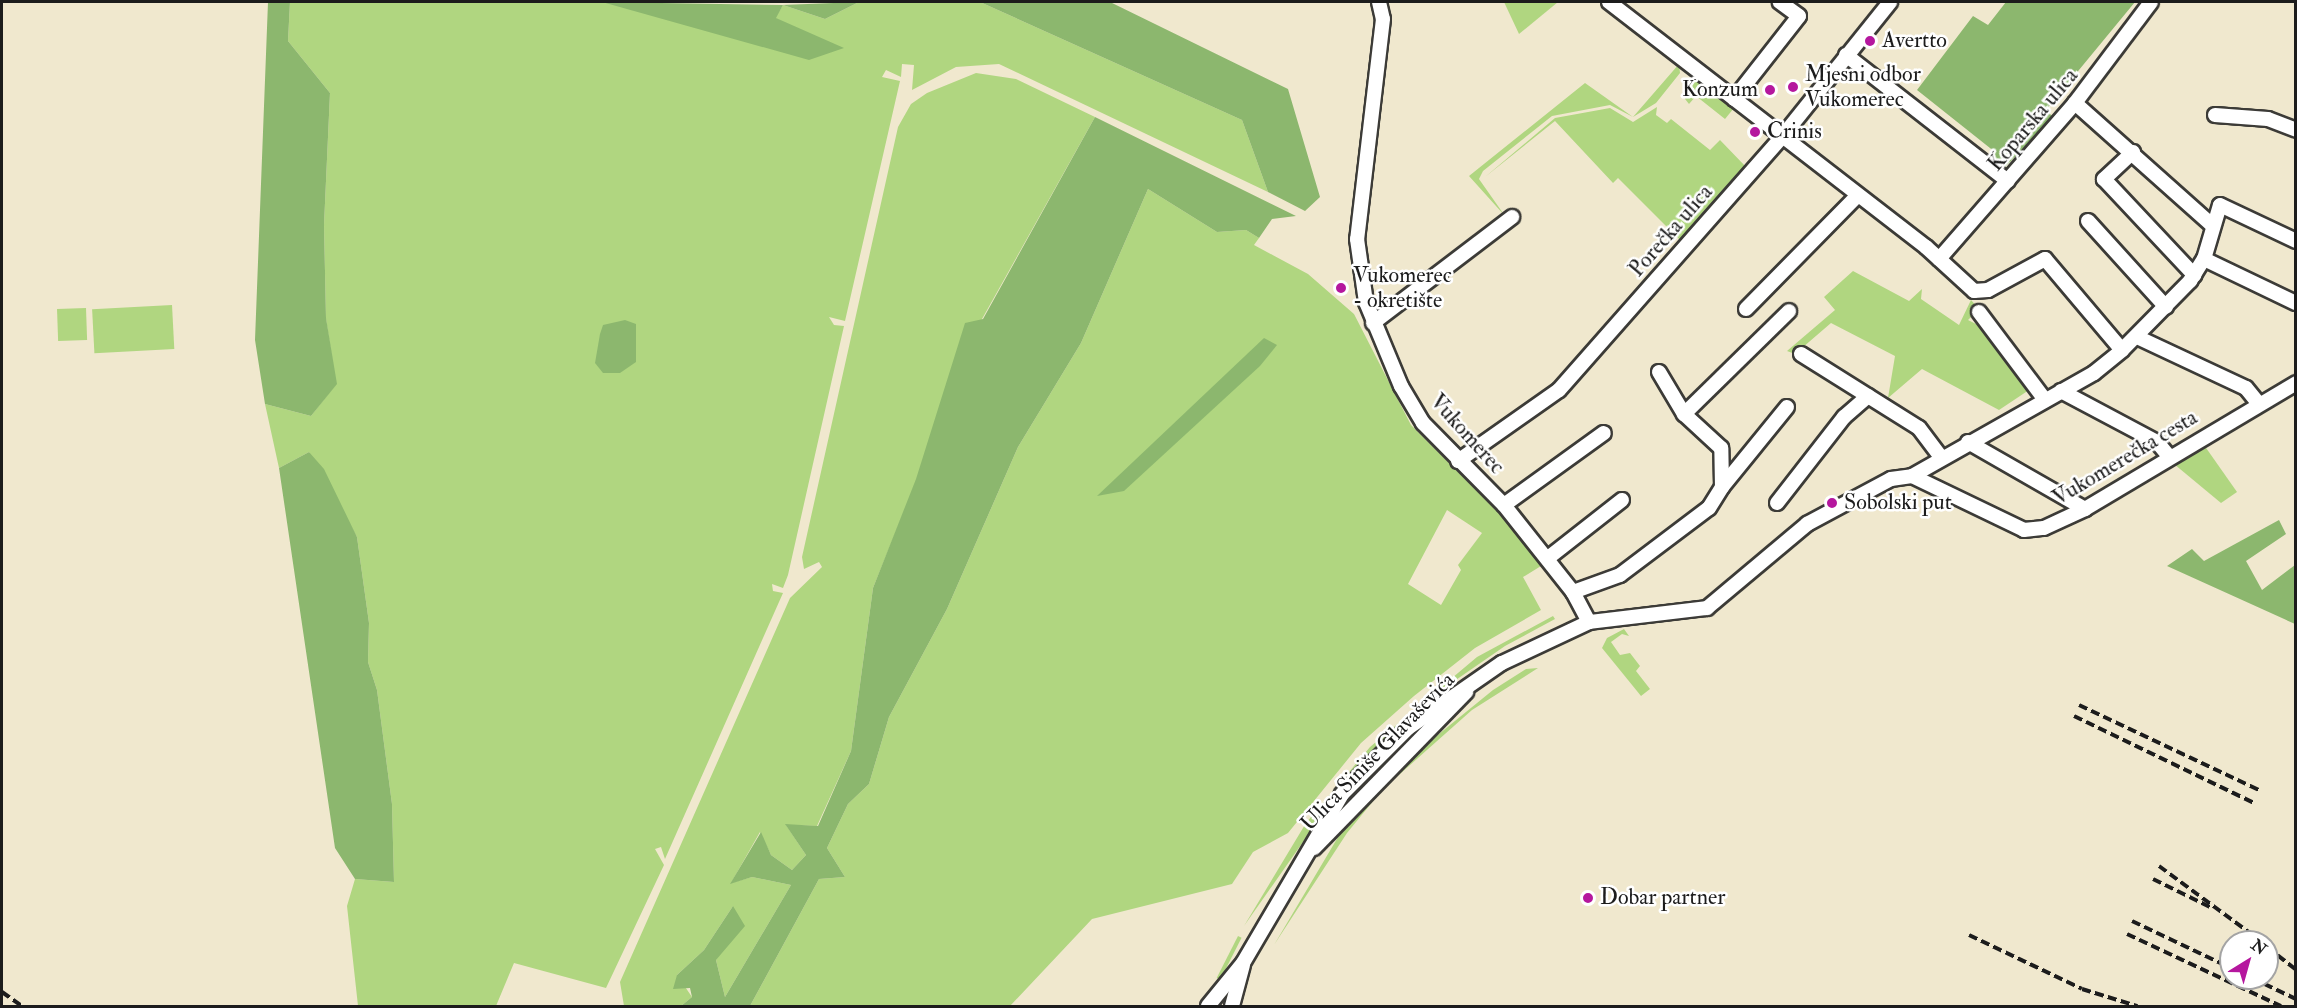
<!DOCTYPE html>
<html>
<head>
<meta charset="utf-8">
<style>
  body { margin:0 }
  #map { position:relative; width:2297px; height:1008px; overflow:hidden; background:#f0e8ce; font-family:"IM FELL Double Pica",serif }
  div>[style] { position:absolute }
  .green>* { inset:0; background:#b0d680; transform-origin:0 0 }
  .forest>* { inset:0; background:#8cb76e }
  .roads { filter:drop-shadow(2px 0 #3c3b37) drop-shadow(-2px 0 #3c3b37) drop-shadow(0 2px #3c3b37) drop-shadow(0 -2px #3c3b37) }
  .minor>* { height:14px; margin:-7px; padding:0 7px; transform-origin:7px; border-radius:7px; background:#fff }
  .rail>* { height:4px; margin-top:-2px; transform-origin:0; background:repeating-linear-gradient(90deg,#1c1c1c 0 9px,transparent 0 13.5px) }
  .dots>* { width:16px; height:16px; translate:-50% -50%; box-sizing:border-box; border:3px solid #fff; border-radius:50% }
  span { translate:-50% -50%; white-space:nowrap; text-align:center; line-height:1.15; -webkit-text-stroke:5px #fff; paint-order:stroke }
  .poi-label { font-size:22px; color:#1c1c1c }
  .left { translate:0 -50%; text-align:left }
  .right { translate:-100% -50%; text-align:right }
  .street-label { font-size:22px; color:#1c1c1c }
  .frame { position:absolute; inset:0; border:3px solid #1c1c1c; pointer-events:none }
  .north { position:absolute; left:2219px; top:930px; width:60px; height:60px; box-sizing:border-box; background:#fff; border:2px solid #a4a4a4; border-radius:50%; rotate:37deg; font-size:16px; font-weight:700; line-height:24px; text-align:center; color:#1c1c1c }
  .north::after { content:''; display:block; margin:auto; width:21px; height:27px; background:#b5179e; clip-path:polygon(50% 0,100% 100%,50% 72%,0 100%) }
</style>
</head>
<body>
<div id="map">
  <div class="green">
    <div style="clip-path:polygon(290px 2px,602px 2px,806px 34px,775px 18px,783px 5px,825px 19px,859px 2px,980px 2px,1242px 120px,1268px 192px,999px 64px,956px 67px,912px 90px,914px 65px,902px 64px,901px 77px,886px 70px,882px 77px,900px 81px,845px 321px,829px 317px,834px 325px,844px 326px,788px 575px,783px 588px,772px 584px,773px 591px,783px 593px,665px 859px,661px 847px,655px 849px,664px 865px,606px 988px,514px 963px,496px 1006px,358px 1006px,347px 906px,355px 879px,394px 882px,392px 804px,377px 690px,368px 662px,369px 623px,357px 537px,309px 452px,279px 468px,265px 404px,311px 416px,336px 384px,326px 319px,324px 225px,330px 93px,288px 41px)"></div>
    <div style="clip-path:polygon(1504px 2px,1558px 2px,1519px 34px)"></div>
    <div style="clip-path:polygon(1679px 64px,1680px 73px,1656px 103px,1633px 117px,1610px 105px,1552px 116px,1483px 171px,1479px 179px,1505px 216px,1469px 176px,1585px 83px,1633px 117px)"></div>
    <div style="clip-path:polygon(976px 73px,1016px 79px,1095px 117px,982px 319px,873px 588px,851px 751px,817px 826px,786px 825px,806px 855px,792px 870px,771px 855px,760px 832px,731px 883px,752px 877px,791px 885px,725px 997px,716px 960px,733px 906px,704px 950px,677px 975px,692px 997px,681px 1006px,624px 1006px,620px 982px,790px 598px,822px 567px,819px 562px,804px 569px,802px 557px,898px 127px,911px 104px,927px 93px)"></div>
    <div style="clip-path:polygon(1698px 79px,1734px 108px,1725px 119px,1696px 96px,1689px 104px,1685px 99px,1686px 89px)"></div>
    <div style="clip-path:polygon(1657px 107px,1656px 115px,1667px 123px,1671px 119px,1710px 150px,1720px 140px,1747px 168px,1684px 244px,1618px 178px,1613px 183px,1555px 121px,1485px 177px,1555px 118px,1610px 108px,1633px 122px)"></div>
    <div style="clip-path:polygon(evenodd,1148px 189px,1217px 232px,1246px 230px,1259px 238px,1254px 245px,1308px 274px,1354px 314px,1411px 425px,1497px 511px,1541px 566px,1523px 577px,1541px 610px,1475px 648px,1414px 696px,1361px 743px,1288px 833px,1253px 852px,1232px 884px,1092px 919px,1010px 1006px,750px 1006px,819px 879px,845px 877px,827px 848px,848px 804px,869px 784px,889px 717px,947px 609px,1018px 447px,1081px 343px,1148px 189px,1447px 510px,1482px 533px,1458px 565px,1461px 570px,1441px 605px,1408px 584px,1447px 510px)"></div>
    <div style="clip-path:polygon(1853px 271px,1909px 301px,1922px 289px,1921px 299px,1959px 325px,1971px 300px,1979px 309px,1968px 320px,1978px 325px,2029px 390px,1999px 410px,1922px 369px,1888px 398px,1895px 356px,1831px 323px,1795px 354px,1787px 351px,1835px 310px,1824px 297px)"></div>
    <div style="left:172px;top:305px;width:44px;height:80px;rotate:87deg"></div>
    <div style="left:86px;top:308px;width:32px;height:29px;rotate:88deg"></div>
    <div style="clip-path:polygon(2204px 445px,2237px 492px,2221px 503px,2174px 464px)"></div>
    <div style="clip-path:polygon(1553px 616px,1555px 619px,1505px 646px,1450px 684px,1350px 775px,1244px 926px,1306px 823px,1370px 747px,1477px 657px)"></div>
    <div style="clip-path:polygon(1624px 629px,1629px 636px,1622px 634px,1611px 642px,1620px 655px,1630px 653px,1640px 666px,1636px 671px,1650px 689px,1641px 696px,1602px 648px,1607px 638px)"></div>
    <div style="clip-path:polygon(1538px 668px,1472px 710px,1383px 789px,1347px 833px,1274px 945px,1344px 827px,1396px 769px,1493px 690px,1526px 669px)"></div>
    <div style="left:1238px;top:936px;width:4px;height:47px;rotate:27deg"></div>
  </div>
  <div class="forest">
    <div style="clip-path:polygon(268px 2px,290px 2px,288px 41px,330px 93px,324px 225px,326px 318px,337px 384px,311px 416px,265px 404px,255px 340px)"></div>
    <div style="clip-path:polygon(602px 2px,782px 5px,859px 2px,825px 19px,783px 5px,776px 18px,844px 48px,809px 60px)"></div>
    <div style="clip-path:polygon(980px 2px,1110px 2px,1288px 89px,1320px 197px,1305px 211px,1268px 192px,1242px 120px)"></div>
    <div style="clip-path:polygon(2006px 2px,2135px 2px,2046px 110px,2054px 118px,2004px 168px,1992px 163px,1995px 152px,1917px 90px,1973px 16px,1988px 25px)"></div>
    <div style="clip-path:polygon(1095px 117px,1296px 216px,1272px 219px,1259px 238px,1246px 230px,1217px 232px,1148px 189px,1081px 343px,1018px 447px,947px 609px,889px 717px,869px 784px,848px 804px,827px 848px,845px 877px,819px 879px,750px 1006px,681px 1006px,692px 997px,690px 988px,673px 989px,677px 975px,704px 950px,733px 906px,745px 926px,716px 960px,725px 997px,791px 885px,752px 877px,730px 884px,761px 832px,771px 855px,792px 870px,806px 855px,785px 824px,818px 826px,851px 751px,873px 588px,916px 479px,965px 323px,983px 319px)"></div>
    <div style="clip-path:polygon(625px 320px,636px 324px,636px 362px,620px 373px,603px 373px,595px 363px,600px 334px,603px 325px)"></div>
    <div style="clip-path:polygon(1264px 338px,1277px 345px,1260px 366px,1124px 491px,1097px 496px)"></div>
    <div style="clip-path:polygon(309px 452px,324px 469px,357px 537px,369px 623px,368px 662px,377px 690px,392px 804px,394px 882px,355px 879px,335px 848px,279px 468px)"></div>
    <div style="clip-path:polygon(2279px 520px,2286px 534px,2246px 561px,2262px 590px,2295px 565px,2295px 624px,2167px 566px,2192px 549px,2204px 561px)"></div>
  </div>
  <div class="roads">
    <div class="minor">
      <div style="left:1379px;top:2px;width:17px;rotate:77deg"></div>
      <div style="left:1383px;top:19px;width:222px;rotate:96.7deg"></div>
      <div style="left:1357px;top:239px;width:64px;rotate:81.9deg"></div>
      <div style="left:1366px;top:302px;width:91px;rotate:67.4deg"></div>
      <div style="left:1401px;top:386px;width:43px;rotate:59.3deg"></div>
      <div style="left:1423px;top:423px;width:115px;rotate:45.4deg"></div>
      <div style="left:1504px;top:505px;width:111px;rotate:51.6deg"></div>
      <div style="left:1573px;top:592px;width:34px;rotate:62deg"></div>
      <div style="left:1609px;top:2px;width:401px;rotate:37.7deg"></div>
      <div style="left:1926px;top:247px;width:65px;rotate:42.5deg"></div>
      <div style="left:1974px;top:291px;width:14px;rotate:-4deg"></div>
      <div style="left:1988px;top:290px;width:65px;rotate:-28.5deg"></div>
      <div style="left:2045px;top:259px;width:119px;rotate:49.8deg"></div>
      <div style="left:1846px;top:55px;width:205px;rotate:37.9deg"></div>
      <div style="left:1734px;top:99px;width:105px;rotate:-51.9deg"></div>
      <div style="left:1799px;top:16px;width:24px;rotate:-144deg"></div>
      <div style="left:2075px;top:103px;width:183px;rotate:41.7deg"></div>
      <div style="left:2215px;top:115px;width:53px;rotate:4.3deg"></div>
      <div style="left:2268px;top:119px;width:30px;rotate:21deg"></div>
      <div style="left:2133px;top:152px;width:40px;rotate:137deg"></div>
      <div style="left:2104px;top:179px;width:132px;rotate:46.8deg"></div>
      <div style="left:2088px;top:221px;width:116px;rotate:47.8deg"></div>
      <div style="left:1939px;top:259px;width:207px;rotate:-48.9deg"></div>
      <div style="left:2075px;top:103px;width:126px;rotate:-53deg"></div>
      <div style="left:2204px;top:259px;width:102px;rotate:25.6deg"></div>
      <div style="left:1746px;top:309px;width:158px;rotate:-45.5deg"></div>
      <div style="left:1979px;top:312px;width:110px;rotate:53.1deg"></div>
      <div style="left:1373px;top:323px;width:175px;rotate:-37.3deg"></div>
      <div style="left:2137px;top:337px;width:120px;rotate:25.1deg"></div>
      <div style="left:2246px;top:388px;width:19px;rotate:51deg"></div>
      <div style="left:1801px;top:354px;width:139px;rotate:32.1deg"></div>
      <div style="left:1919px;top:428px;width:36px;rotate:53deg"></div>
      <div style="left:1659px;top:372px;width:49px;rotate:59.2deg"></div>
      <div style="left:2061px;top:391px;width:109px;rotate:28deg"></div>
      <div style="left:2157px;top:442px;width:17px;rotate:50deg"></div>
      <div style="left:1968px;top:442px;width:135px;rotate:29.8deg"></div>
      <div style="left:1458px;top:461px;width:123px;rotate:-35.1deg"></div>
      <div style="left:1559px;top:390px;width:337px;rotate:-48.6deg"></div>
      <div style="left:1782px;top:137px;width:173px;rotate:-51.3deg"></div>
      <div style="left:1912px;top:476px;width:209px;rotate:-29.5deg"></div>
      <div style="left:2094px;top:373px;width:36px;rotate:-39deg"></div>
      <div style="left:2122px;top:350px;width:97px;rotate:-45.4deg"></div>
      <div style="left:2190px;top:281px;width:26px;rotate:-58deg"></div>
      <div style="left:2204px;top:259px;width:56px;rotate:-73.5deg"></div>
      <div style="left:2220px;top:205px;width:84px;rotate:25.3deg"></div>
      <div style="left:1722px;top:487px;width:103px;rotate:-50.9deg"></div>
      <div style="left:1777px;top:503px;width:109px;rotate:-52.1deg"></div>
      <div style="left:1844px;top:417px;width:32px;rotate:-41deg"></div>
      <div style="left:1504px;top:505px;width:123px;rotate:-35.8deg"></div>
      <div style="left:1548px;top:558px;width:94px;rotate:-38.1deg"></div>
      <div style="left:1573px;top:592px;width:50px;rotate:-19.9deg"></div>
      <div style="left:1620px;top:575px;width:111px;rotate:-37deg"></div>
      <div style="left:1709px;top:508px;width:25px;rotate:-58deg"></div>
      <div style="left:1722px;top:487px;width:39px;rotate:-91deg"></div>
      <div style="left:1721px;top:448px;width:50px;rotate:-137.4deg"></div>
      <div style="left:1684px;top:414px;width:147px;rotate:-44.4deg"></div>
      <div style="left:1314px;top:848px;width:218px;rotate:-45.7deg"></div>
      <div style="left:1208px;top:1006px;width:55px;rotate:-50.9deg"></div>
      <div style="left:1243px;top:963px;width:196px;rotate:-59.6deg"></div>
      <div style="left:1342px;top:794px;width:93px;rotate:-45deg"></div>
      <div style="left:1408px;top:728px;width:114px;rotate:-34.7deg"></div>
      <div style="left:1502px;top:663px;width:96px;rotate:-25.2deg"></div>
      <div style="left:1589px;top:622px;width:119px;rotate:-6.8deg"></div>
      <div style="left:1707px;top:608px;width:131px;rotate:-40deg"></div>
      <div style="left:1807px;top:524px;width:95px;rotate:-28.2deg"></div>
      <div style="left:1891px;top:479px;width:21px;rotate:-8deg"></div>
      <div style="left:1912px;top:476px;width:124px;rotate:25.7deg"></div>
      <div style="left:2024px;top:530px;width:20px;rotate:-6deg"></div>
      <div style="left:2044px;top:528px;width:45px;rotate:-24.9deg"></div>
      <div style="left:2085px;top:509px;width:246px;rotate:-30.8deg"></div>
      <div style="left:1232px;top:1006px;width:42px;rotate:-75deg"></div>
    </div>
  </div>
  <div class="rail">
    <div style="left:2079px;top:705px;width:199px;rotate:25.3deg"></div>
    <div style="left:2074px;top:716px;width:202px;rotate:25.8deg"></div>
    <div style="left:2159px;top:866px;width:128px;rotate:36.4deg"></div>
    <div style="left:2153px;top:879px;width:64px;rotate:26.2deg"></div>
    <div style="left:2132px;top:921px;width:110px;rotate:25.4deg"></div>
    <div style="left:2127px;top:934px;width:170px;rotate:25.1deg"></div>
    <div style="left:1969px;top:935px;width:125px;rotate:25.5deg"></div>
    <div style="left:2082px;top:989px;width:58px;rotate:17.2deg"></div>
    <div style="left:2267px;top:947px;width:37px;rotate:38deg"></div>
    <div style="left:2252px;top:978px;width:49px;rotate:25.5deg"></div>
    <div style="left:2px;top:992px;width:24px;rotate:35deg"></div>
  </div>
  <div class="dots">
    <div style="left:1870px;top:41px;background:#b5179e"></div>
    <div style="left:1793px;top:87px;background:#b5179e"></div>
    <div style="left:1770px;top:90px;background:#b5179e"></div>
    <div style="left:1755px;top:132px;background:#b5179e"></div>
    <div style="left:1341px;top:288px;background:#b5179e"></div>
    <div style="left:1832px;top:503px;background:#b5179e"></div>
    <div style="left:1588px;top:898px;background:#b5179e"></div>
  </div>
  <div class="poi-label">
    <span class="left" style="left:1882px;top:41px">Avertto</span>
    <span class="left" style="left:1805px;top:87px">Mjesni odbor<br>Vukomerec</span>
    <span class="right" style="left:1758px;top:90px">Konzum</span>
    <span class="left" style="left:1767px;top:132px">Crinis</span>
    <span class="left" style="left:1353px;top:288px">Vukomerec<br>- okretište</span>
    <span class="left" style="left:1844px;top:503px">Sobolski put</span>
    <span class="left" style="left:1600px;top:898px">Dobar partner</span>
  </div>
  <div class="street-label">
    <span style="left:2033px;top:120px;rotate:-50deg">Koparska ulica</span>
    <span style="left:1671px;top:231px;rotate:-49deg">Porečka ulica</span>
    <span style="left:1467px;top:434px;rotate:48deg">Vukomerec</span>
    <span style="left:2125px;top:458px;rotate:-31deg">Vukomerečka cesta</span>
    <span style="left:1378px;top:752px;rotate:-46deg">Ulica Siniše Glavaševića</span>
  </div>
  <div class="frame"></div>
  <div class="north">N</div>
</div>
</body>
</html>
